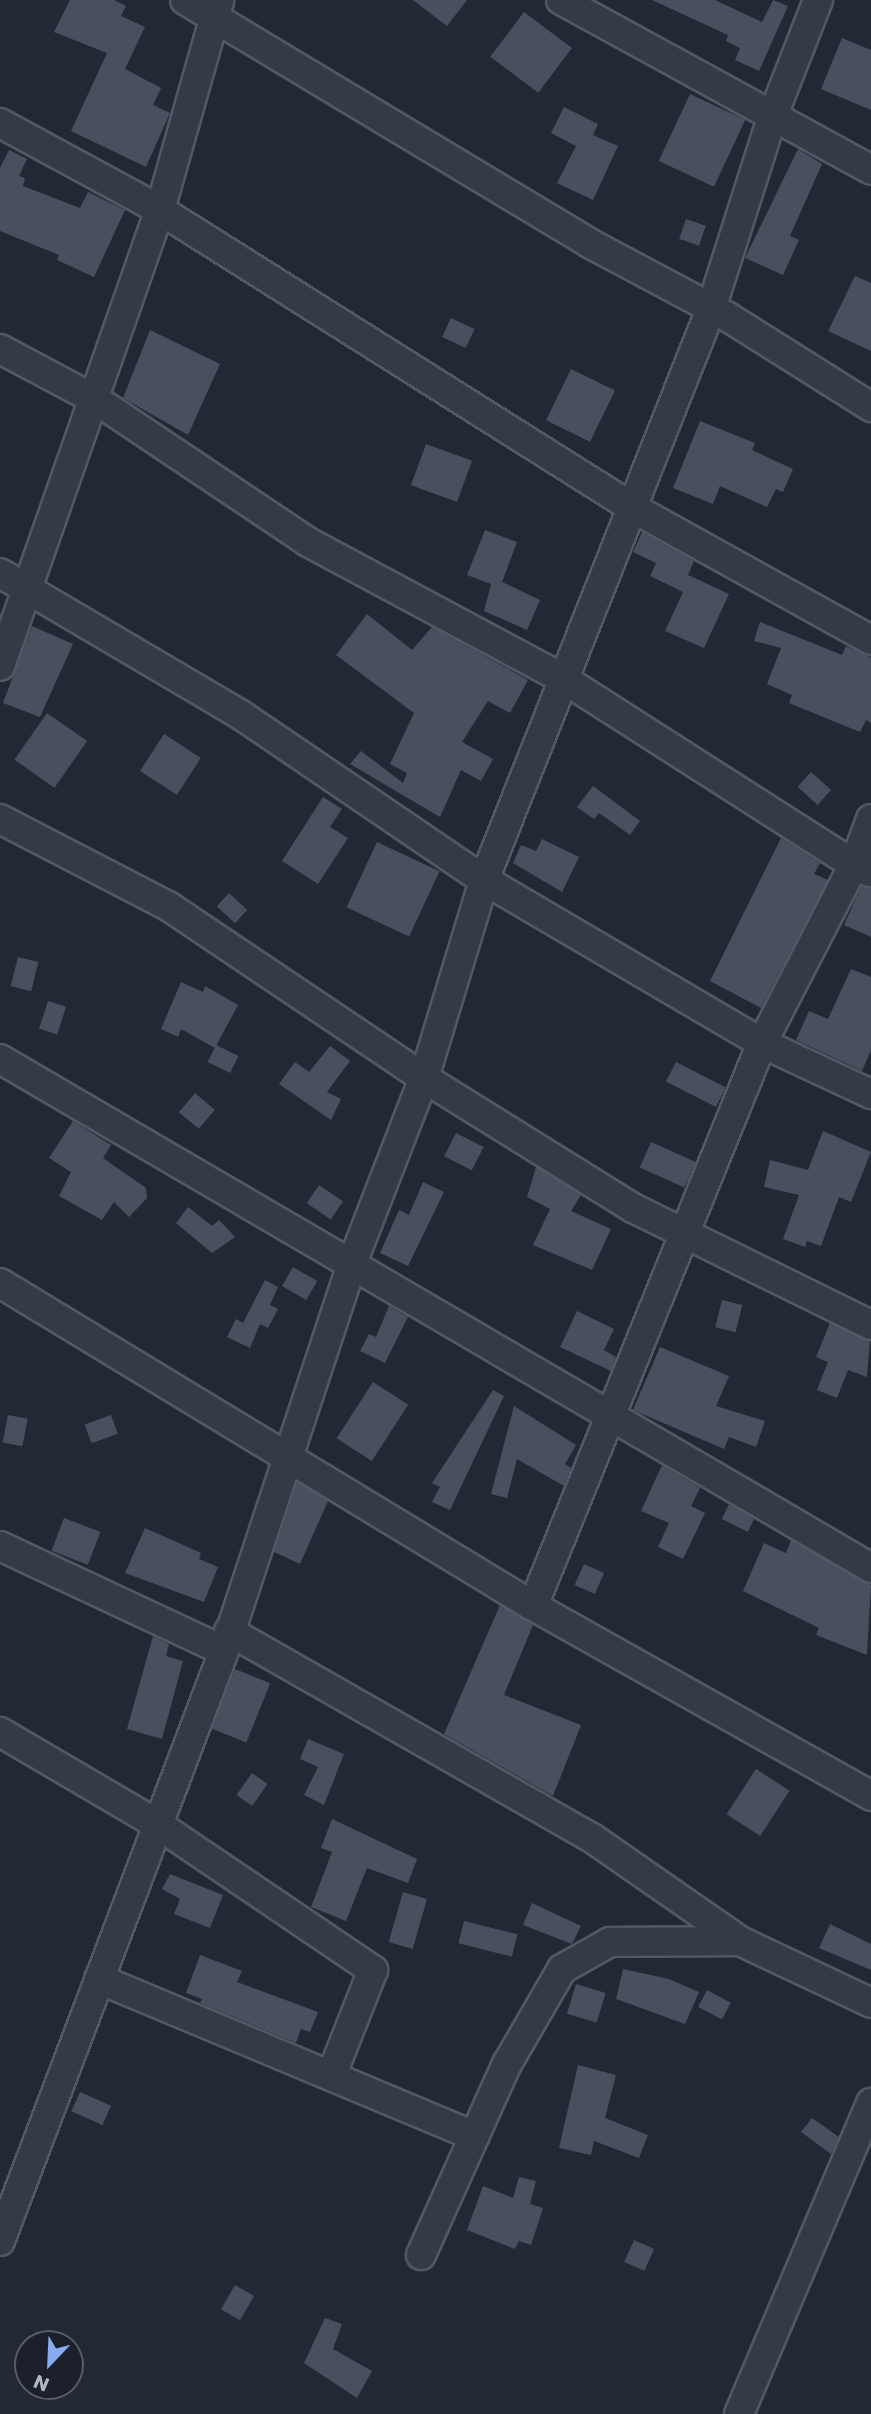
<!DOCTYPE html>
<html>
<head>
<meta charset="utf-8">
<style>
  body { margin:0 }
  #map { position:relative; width:871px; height:2414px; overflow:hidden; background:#222935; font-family:Poppins,sans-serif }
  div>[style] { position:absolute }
  .building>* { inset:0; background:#48505f; transform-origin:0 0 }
  .roads { filter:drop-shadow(2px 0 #535963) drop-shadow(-2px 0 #535963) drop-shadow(0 2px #535963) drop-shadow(0 -2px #535963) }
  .minor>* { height:28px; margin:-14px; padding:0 14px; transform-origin:14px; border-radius:14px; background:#353b46 }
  span { translate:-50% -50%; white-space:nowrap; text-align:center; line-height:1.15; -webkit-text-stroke:7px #1b202a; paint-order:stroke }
  .north { position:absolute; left:14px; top:2330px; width:70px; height:70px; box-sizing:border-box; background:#1b202a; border:2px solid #575c67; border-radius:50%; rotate:203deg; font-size:19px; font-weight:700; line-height:28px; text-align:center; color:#b0b6c2 }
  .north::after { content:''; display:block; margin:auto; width:24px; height:32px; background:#8aabed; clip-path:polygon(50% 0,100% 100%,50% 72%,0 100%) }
</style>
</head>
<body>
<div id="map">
  <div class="building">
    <div style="clip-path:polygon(70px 0,114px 0,126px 6px,121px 16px,145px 27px,125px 69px,161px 88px,153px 105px,170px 113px,146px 167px,71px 131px,107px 53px,54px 32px)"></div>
    <div style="clip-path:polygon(413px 0,467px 0,447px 26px)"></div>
    <div style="clip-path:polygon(652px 0,715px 0,762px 22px,773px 0,788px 6px,759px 71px,735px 60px,740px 48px,726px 41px,728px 35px)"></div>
    <div style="left:524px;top:12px;width:60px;height:56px;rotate:37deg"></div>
    <div style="clip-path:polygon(842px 38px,871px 50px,871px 110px,821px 89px)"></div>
    <div style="left:690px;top:94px;width:61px;height:74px;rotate:25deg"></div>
    <div style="clip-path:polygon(564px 107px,598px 124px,593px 135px,618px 146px,593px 200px,557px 183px,576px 146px,551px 133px)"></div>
    <div style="clip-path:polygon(798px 149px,822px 164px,790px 236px,799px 240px,783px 275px,745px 258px)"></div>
    <div style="clip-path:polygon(9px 150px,27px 159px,19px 176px,25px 178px,23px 186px,80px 208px,88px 192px,125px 210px,94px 277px,57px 260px,59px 255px,0 231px,0 168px)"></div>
    <div style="left:686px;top:219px;width:21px;height:21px;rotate:19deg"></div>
    <div style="clip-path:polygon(855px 276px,871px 283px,871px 351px,828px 331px)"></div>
    <div style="left:451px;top:318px;width:26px;height:21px;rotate:25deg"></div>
    <div style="clip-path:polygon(150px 330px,220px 364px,188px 435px,123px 398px)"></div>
    <div style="left:571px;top:369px;width:49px;height:57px;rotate:26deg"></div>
    <div style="clip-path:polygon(700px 421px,755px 443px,752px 450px,793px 469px,783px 492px,776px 489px,767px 507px,720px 486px,713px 504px,673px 488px)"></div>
    <div style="left:426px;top:444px;width:49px;height:44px;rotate:20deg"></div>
    <div style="clip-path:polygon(485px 530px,517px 542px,502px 582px,540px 600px,527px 630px,484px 611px,491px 584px,467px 575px)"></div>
    <div style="clip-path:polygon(642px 532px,694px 561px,688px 575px,729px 594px,704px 648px,665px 631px,683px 592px,650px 576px,656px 563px,633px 552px)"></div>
    <div style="clip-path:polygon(367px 614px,412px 650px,432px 627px,528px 680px,510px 713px,488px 701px,462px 742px,493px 759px,481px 781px,461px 770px,440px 817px,350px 764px,361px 751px,403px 783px,407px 773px,390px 764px,414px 713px,336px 655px)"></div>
    <div style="clip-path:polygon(760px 622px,842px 655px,846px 646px,871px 658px,871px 723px,866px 720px,860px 732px,789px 703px,792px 695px,767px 684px,781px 648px,754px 641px)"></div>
    <div style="clip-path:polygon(32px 626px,73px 644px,40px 717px,3px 703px)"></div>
    <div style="left:47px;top:713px;width:49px;height:57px;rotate:35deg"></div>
    <div style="left:164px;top:734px;width:44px;height:44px;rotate:33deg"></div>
    <div style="left:811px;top:772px;width:27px;height:20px;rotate:42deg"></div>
    <div style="clip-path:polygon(593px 786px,640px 821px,630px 835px,599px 813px,594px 819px,577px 807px)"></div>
    <div style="clip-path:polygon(323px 797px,342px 809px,330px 827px,348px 838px,318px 884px,282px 861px)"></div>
    <div style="clip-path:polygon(781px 838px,820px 863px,814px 874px,828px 880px,761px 1008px,710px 981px)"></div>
    <div style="clip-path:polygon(542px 839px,579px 857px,562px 892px,513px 863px,521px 845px,536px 851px)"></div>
    <div style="left:377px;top:842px;width:69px;height:72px;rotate:25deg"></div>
    <div style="clip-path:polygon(861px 887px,871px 888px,871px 937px,844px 925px)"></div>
    <div style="left:229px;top:893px;width:25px;height:18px;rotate:43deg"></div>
    <div style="left:18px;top:957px;width:21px;height:30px;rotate:14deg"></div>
    <div style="clip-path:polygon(851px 969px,871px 977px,871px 1050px,862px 1071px,796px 1040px,809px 1011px,828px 1019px)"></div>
    <div style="clip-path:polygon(181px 982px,203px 992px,205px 986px,238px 1005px,215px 1048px,181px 1029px,178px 1037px,161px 1029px)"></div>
    <div style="left:48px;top:1001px;width:19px;height:29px;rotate:18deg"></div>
    <div style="left:216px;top:1045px;width:25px;height:19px;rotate:26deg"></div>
    <div style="clip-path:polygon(330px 1046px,350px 1061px,327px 1092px,341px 1099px,331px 1120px,279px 1084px,295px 1062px,309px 1072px)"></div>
    <div style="left:676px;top:1062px;width:56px;height:22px;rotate:27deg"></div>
    <div style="left:195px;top:1093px;width:26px;height:25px;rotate:40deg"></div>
    <div style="clip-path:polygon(73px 1121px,111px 1145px,103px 1158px,146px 1188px,147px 1198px,129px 1217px,114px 1202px,102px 1220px,59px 1196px,71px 1172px,49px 1158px)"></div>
    <div style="clip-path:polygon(823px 1131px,871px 1152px,851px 1202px,839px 1197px,821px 1246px,807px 1241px,805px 1247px,783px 1239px,799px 1195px,764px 1187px,770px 1160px,808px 1170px)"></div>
    <div style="left:456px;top:1133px;width:31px;height:26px;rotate:27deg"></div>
    <div style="left:651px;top:1142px;width:49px;height:28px;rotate:24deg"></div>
    <div style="clip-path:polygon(536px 1167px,581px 1195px,571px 1211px,611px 1229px,592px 1270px,533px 1245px,550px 1209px,527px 1197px)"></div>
    <div style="clip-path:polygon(423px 1182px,444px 1192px,408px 1266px,380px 1253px,399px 1210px,409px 1215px)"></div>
    <div style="left:319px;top:1185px;width:29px;height:22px;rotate:34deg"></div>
    <div style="clip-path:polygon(188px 1207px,212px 1226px,219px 1220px,235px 1237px,212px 1253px,176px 1223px)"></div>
    <div style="left:293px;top:1267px;width:28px;height:22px;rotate:30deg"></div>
    <div style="clip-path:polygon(265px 1280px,278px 1287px,270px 1305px,278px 1309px,268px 1328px,260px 1324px,250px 1348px,227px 1337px,236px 1319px,243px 1323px)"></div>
    <div style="left:722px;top:1300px;width:21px;height:28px;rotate:14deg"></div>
    <div style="clip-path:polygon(389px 1306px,408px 1317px,385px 1363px,360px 1351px,369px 1334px,376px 1337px)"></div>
    <div style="clip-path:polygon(577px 1311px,614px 1329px,604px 1350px,616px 1357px,611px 1371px,560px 1347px)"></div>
    <div style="clip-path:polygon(830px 1323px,870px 1341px,867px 1377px,848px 1370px,837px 1398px,817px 1390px,828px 1362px,816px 1357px)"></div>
    <div style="clip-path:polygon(660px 1347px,729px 1376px,716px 1406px,765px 1421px,756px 1447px,729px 1437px,724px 1449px,633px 1410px)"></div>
    <div style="left:373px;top:1382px;width:42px;height:67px;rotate:33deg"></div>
    <div style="clip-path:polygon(493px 1390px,504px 1396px,450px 1510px,432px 1502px,440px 1487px,432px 1483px)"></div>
    <div style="clip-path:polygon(514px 1406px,576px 1445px,565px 1464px,571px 1468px,564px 1486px,517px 1459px,507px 1498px,491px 1494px)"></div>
    <div style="left:8px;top:1415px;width:20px;height:28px;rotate:11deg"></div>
    <div style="left:111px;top:1415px;width:20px;height:28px;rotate:70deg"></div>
    <div style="clip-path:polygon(662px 1465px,700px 1488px,691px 1506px,705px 1513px,683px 1559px,658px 1547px,669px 1523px,641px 1511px)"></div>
    <div style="clip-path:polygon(297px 1482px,328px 1501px,300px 1564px,274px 1552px)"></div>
    <div style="clip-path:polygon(729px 1504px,754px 1519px,748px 1532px,722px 1519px)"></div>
    <div style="left:64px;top:1518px;width:39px;height:35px;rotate:21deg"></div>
    <div style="clip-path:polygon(145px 1528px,201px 1553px,199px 1559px,218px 1567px,204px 1602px,125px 1573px)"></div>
    <div style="clip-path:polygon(791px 1540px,871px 1585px,867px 1655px,816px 1635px,819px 1628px,743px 1591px,764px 1543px,786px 1553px)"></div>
    <div style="left:584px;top:1564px;width:22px;height:23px;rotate:24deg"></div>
    <div style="clip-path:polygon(500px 1605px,533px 1625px,504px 1695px,581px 1725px,553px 1796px,444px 1734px)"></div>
    <div style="clip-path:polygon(153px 1636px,169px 1644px,166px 1656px,183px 1661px,162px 1739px,127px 1729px)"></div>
    <div style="left:235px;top:1669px;width:38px;height:64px;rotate:22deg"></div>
    <div style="clip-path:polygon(308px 1739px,344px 1754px,324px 1805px,304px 1795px,318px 1767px,300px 1759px)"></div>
    <div style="left:756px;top:1769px;width:40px;height:54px;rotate:33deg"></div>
    <div style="left:252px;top:1773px;width:19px;height:27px;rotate:35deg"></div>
    <div style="clip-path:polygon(332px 1819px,417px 1859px,408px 1883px,367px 1868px,346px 1921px,311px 1907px,332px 1852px,321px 1848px)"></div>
    <div style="clip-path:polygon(170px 1874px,223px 1895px,210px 1928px,174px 1914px,180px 1899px,162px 1889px)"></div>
    <div style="left:403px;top:1892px;width:25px;height:52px;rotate:16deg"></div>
    <div style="clip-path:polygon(532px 1903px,581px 1926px,572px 1944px,523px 1925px)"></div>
    <div style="left:464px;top:1921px;width:55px;height:23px;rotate:14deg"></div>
    <div style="clip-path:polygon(830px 1924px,871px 1944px,871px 1970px,819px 1948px)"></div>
    <div style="clip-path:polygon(200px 1955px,242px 1971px,237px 1982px,318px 2012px,310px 2032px,301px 2029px,296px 2043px,200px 2003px,202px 1999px,186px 1993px)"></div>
    <div style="clip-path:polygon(623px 1969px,669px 1979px,699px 1992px,685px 2024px,616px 1999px)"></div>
    <div style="left:576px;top:1984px;width:31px;height:31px;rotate:17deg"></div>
    <div style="left:707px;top:1990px;width:27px;height:19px;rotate:28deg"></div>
    <div style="clip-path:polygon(578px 2065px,616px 2075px,605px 2118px,648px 2135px,639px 2158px,594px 2141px,591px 2155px,559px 2148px)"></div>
    <div style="left:80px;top:2092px;width:34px;height:21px;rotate:24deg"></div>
    <div style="clip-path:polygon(812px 2118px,839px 2137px,831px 2154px,801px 2132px)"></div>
    <div style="clip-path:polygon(519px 2177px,536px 2181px,530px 2204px,543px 2208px,531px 2245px,519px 2241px,515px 2249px,467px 2230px,483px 2186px,513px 2198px)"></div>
    <div style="left:634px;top:2240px;width:22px;height:24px;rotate:24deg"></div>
    <div style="left:235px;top:2285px;width:22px;height:28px;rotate:30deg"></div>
    <div style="clip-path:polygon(325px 2318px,342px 2324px,333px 2349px,372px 2371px,357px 2398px,304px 2363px)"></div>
  </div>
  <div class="roads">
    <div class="minor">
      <div style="left:185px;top:0;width:471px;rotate:31deg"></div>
      <div style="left:589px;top:243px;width:157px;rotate:28deg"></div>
      <div style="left:728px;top:317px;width:169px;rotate:32.2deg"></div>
      <div style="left:561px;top:0;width:354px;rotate:28.7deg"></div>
      <div style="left:0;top:123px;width:182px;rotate:28.5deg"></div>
      <div style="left:160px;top:210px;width:559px;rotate:32.21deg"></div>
      <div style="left:633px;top:508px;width:272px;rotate:29deg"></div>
      <div style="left:0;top:349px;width:109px;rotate:28deg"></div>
      <div style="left:96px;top:400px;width:255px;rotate:33.8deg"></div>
      <div style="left:308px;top:542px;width:288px;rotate:28.2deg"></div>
      <div style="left:562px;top:678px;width:347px;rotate:32.6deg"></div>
      <div style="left:854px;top:865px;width:49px;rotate:-69.7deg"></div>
      <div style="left:0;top:573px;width:280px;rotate:30.5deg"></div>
      <div style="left:241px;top:715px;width:294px;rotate:34.2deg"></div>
      <div style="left:484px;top:880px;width:322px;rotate:30.4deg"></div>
      <div style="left:762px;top:1043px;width:120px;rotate:25.1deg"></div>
      <div style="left:0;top:666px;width:483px;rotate:-70.7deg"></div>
      <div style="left:160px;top:210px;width:217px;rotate:-74.2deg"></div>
      <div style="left:0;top:819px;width:189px;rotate:27.4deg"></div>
      <div style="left:168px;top:906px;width:308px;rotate:33.9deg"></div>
      <div style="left:424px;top:1078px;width:246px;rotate:31.9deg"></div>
      <div style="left:633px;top:1208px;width:265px;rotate:26.2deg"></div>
      <div style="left:0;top:1059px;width:1009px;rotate:30.3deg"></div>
      <div style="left:0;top:1283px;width:623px;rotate:31.22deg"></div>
      <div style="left:533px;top:1606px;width:388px;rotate:29.3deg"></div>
      <div style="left:0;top:1546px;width:247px;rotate:25.1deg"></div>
      <div style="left:533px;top:1606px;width:608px;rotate:-67.87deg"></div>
      <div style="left:762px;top:1043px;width:200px;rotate:-62.7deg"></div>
      <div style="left:854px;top:865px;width:17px;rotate:25deg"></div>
      <div style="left:229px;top:1631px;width:418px;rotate:29.7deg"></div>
      <div style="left:592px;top:1838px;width:180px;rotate:34.8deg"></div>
      <div style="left:740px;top:1941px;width:145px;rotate:25.3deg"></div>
      <div style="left:0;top:1732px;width:182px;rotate:30.4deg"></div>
      <div style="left:157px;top:1824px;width:261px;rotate:34.1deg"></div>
      <div style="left:373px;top:1970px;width:114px;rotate:111.6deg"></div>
      <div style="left:99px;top:1979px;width:407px;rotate:22.7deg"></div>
      <div style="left:0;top:2241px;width:631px;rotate:-69.21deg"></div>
      <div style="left:224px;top:1651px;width:405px;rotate:-71.7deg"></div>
      <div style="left:351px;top:1266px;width:202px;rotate:-68.8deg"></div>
      <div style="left:424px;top:1078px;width:207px;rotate:-73.1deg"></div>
      <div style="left:484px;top:880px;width:614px;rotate:-68.32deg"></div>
      <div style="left:711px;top:309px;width:204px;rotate:-72.3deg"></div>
      <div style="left:773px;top:115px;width:123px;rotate:-68.6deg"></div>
      <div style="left:421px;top:2255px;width:209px;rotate:-65.8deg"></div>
      <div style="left:507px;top:2064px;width:110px;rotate:-59.9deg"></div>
      <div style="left:562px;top:1969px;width:55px;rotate:-29.4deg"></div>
      <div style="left:610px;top:1942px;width:130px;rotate:-0.4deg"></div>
      <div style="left:739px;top:2414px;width:338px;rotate:-67deg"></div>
    </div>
  </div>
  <div class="north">N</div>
</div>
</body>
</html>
